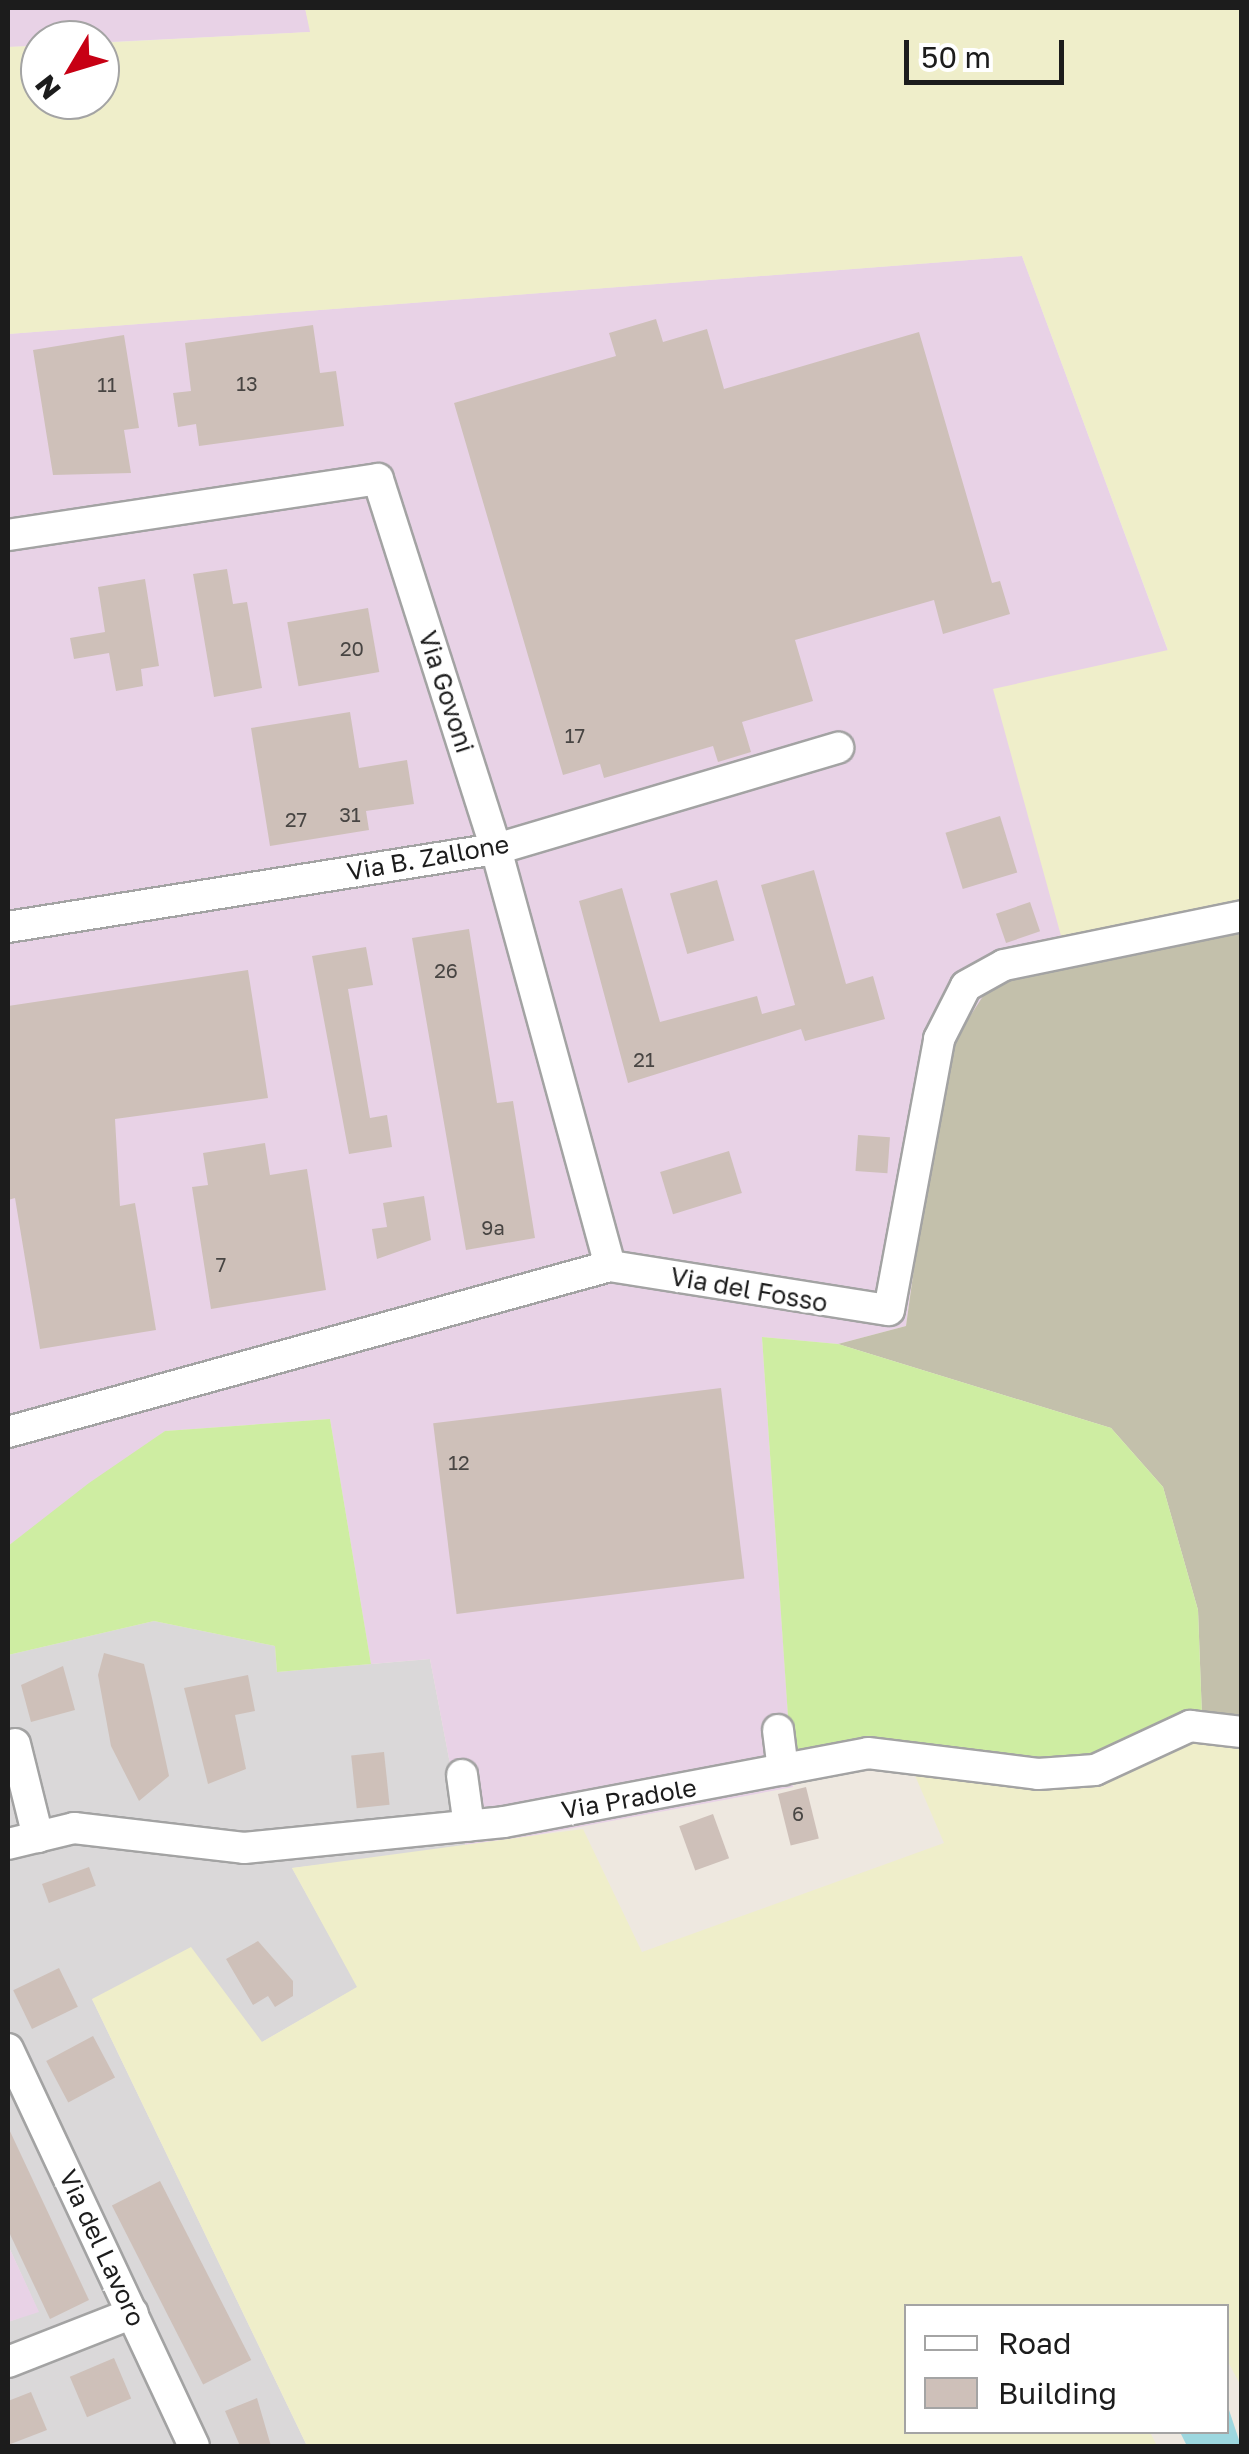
<!DOCTYPE html>
<html>
<head>
<meta charset="utf-8">
<style>
  body { margin:0 }
  #map { position:relative; width:1249px; height:2454px; overflow:hidden; background:#eee8e0; font-family:"Golos Text",sans-serif }
  div>[style] { position:absolute }
  .residential>* { inset:0; background:#dad8d9 }
  .industrial>* { inset:0; background:#e8d2e6 }
  .construction>* { inset:0; background:#c3c0ab }
  .farmland>* { inset:0; background:#efeeca }
  .grass>* { inset:0; background:#ceeda2 }
  .water>* { inset:0; background:#9dd7df }
  .building>* { inset:0; background:#cec0b9; transform-origin:0 0 }
  .roads { filter:drop-shadow(2px 0 #a3a3a3) drop-shadow(-2px 0 #a3a3a3) drop-shadow(0 2px #a3a3a3) drop-shadow(0 -2px #a3a3a3) }
  .minor>* { height:30px; margin:-15px; padding:0 15px; transform-origin:15px; border-radius:15px; background:#fff }
  span { translate:-50% -50%; white-space:nowrap; text-align:center; line-height:1.15; -webkit-text-stroke:8px #fff; paint-order:stroke }
  .number-label { font-size:20px; color:#484543 }
  .number-label span { -webkit-text-stroke-width:0 }
  .street-label { font-size:25px; color:#1c1c1c }
  .frame { position:absolute; inset:0; border:10px solid #1c1c1c; pointer-events:none }
  .legend { position:absolute; left:904px; top:2304px; width:325px; height:130px; box-sizing:border-box; background:#fff; border:2px solid #a4a4a4; margin:0; padding:12px 18px; list-style:none; font-size:30px; color:#1c1c1c }
  .legend li { display:flex; align-items:center; gap:20px; height:50px }
  .legend b { width:50px; border:2px solid #a4a4a4 }
  .north { position:absolute; left:20px; top:20px; width:100px; height:100px; box-sizing:border-box; background:#fff; border:2px solid #a4a4a4; border-radius:50%; rotate:232deg; font-size:28px; font-weight:700; line-height:40px; text-align:center; color:#1c1c1c }
  .north::after { content:''; display:block; margin:auto; width:35px; height:45px; background:#c70014; clip-path:polygon(50% 0,100% 100%,50% 72%,0 100%) }
  .scale { position:absolute; left:904px; top:40px; width:160px; height:45px; box-sizing:border-box; border:5px solid #1c1c1c; border-top:0; padding-left:12px; font-size:30px; line-height:35px; white-space:nowrap; color:#1c1c1c; -webkit-text-stroke:8px #fff; paint-order:stroke }
</style>
</head>
<body>
<div id="map">
  <div class="residential">
    <div style="clip-path:polygon(154px 1621px,275px 1646px,277px 1672px,430px 1659px,466px 1848px,292px 1868px,358px 1987px,262px 2042px,92px 1999px,307px 2446px,8px 2446px,8px 2322px,38px 2311px,8px 2245px,8px 1655px)"></div>
  </div>
  <div class="industrial">
    <div style="clip-path:polygon(8px 8px,305px 8px,311px 32px,8px 47px)"></div>
    <div style="clip-path:polygon(1022px 256px,1168px 651px,1063px 943px,943px 1058px,906px 1326px,838px 1344px,762px 1337px,793px 1787px,466px 1848px,430px 1659px,371px 1664px,330px 1419px,165px 1431px,8px 1546px,8px 334px)"></div>
    <div style="clip-path:polygon(8px 2245px,39px 2312px,8px 2322px)"></div>
  </div>
  <div class="construction">
    <div style="clip-path:polygon(1241px 909px,1241px 1722px,1202px 1717px,1198px 1610px,1163px 1487px,1111px 1428px,838px 1344px,906px 1326px,943px 1058px,996px 976px)"></div>
  </div>
  <div class="farmland">
    <div style="clip-path:polygon(305px 8px,1241px 8px,1241px 904px,1063px 943px,993px 689px,1168px 650px,1022px 256px,8px 334px,8px 47px,40px 46px,40px 100px,100px 100px,100px 43px,310px 32px)"></div>
    <div style="clip-path:polygon(1194px 1738px,1241px 1744px,1241px 2386px,1227px 2360px,1226px 2306px,906px 2306px,906px 2432px,1150px 2432px,1157px 2446px,307px 2446px,92px 1999px,191px 1947px,262px 2042px,357px 1987px,292px 1868px,583px 1829px,642px 1952px,944px 1843px,914px 1773px,1037px 1790px,1099px 1785px)"></div>
  </div>
  <div class="grass">
    <div style="clip-path:polygon(762px 1337px,838px 1344px,1111px 1428px,1163px 1487px,1198px 1610px,1202px 1717px,1094px 1758px,1035px 1765px,791px 1760px)"></div>
    <div style="clip-path:polygon(330px 1419px,371px 1664px,277px 1672px,275px 1646px,154px 1621px,8px 1655px,8px 1546px,89px 1483px,165px 1431px)"></div>
  </div>
  <div class="water">
    <div style="clip-path:polygon(1227px 2404px,1241px 2446px,1187px 2446px,1180px 2432px,1226px 2432px)"></div>
  </div>
  <div class="building">
    <div style="clip-path:polygon(656px 319px,663px 342px,707px 329px,724px 389px,919px 332px,992px 583px,1000px 581px,1010px 614px,943px 634px,934px 600px,795px 640px,813px 701px,742px 722px,751px 752px,718px 762px,713px 746px,604px 778px,600px 764px,563px 775px,454px 403px,616px 356px,609px 333px)"></div>
    <div style="clip-path:polygon(313px 325px,320px 373px,336px 371px,344px 426px,199px 446px,196px 424px,178px 427px,173px 393px,191px 391px,185px 343px)"></div>
    <div style="clip-path:polygon(124px 335px,139px 428px,124px 430px,131px 473px,53px 475px,33px 350px)"></div>
    <div style="clip-path:polygon(227px 569px,233px 604px,247px 602px,262px 688px,214px 697px,193px 574px)"></div>
    <div style="clip-path:polygon(145px 579px,159px 666px,141px 669px,143px 686px,116px 691px,109px 653px,74px 659px,70px 638px,105px 632px,98px 587px)"></div>
    <div style="left:368px;top:608px;width:65px;height:82px;rotate:80deg"></div>
    <div style="clip-path:polygon(350px 712px,359px 768px,407px 760px,414px 804px,366px 811px,369px 830px,270px 846px,251px 728px)"></div>
    <div style="left:1000px;top:816px;width:59px;height:57px;rotate:73deg"></div>
    <div style="clip-path:polygon(814px 870px,846px 984px,873px 976px,885px 1019px,805px 1041px,801px 1029px,628px 1083px,579px 901px,622px 888px,660px 1022px,757px 996px,762px 1014px,795px 1005px,761px 885px)"></div>
    <div style="left:717px;top:880px;width:63px;height:49px;rotate:74deg"></div>
    <div style="left:1030px;top:902px;width:31px;height:36px;rotate:71deg"></div>
    <div style="clip-path:polygon(469px 929px,497px 1103px,513px 1101px,535px 1238px,466px 1250px,412px 938px)"></div>
    <div style="clip-path:polygon(366px 947px,373px 985px,348px 989px,370px 1118px,387px 1115px,392px 1147px,349px 1154px,312px 956px)"></div>
    <div style="clip-path:polygon(248px 970px,268px 1098px,115px 1119px,120px 1206px,135px 1203px,156px 1330px,40px 1349px,15px 1198px,8px 1200px,8px 1006px)"></div>
    <div style="left:858px;top:1135px;width:32px;height:36px;rotate:4deg"></div>
    <div style="clip-path:polygon(265px 1143px,270px 1175px,307px 1169px,326px 1290px,211px 1309px,192px 1187px,208px 1185px,203px 1153px)"></div>
    <div style="left:729px;top:1151px;width:44px;height:72px;rotate:73deg"></div>
    <div style="clip-path:polygon(424px 1196px,431px 1240px,377px 1259px,372px 1229px,387px 1227px,383px 1203px)"></div>
    <div style="left:721px;top:1388px;width:192px;height:290px;rotate:83deg"></div>
    <div style="clip-path:polygon(104px 1653px,144px 1664px,152px 1698px,169px 1776px,139px 1801px,111px 1746px,98px 1675px)"></div>
    <div style="clip-path:polygon(63px 1666px,75px 1710px,31px 1722px,21px 1685px)"></div>
    <div style="clip-path:polygon(248px 1675px,255px 1711px,235px 1715px,246px 1769px,208px 1784px,184px 1688px)"></div>
    <div style="left:384px;top:1752px;width:53px;height:33px;rotate:84deg"></div>
    <div style="left:806px;top:1787px;width:53px;height:29px;rotate:76deg"></div>
    <div style="left:713px;top:1814px;width:47px;height:36px;rotate:70deg"></div>
    <div style="left:89px;top:1867px;width:20px;height:50px;rotate:70deg"></div>
    <div style="clip-path:polygon(258px 1941px,293px 1981px,293px 1996px,275px 2007px,268px 1996px,253px 2005px,226px 1959px)"></div>
    <div style="left:59px;top:1968px;width:43px;height:51px;rotate:64deg"></div>
    <div style="left:93px;top:2036px;width:47px;height:53px;rotate:62deg"></div>
    <div style="clip-path:polygon(8px 2127px,89px 2300px,50px 2319px,8px 2230px)"></div>
    <div style="left:160px;top:2181px;width:201px;height:54px;rotate:63deg"></div>
    <div style="left:114px;top:2358px;width:44px;height:48px;rotate:67deg"></div>
    <div style="clip-path:polygon(31px 2392px,47px 2430px,8px 2445px,8px 2401px)"></div>
    <div style="clip-path:polygon(257px 2398px,271px 2446px,240px 2446px,225px 2411px)"></div>
  </div>
  <div class="roads">
    <div class="minor">
      <div style="left:8px;top:535px;width:374px;rotate:-8.6deg"></div>
      <div style="left:378px;top:479px;width:388px;rotate:72.3deg"></div>
      <div style="left:496px;top:849px;width:432px;rotate:74.7deg"></div>
      <div style="left:8px;top:927px;width:494px;rotate:-9.1deg"></div>
      <div style="left:496px;top:849px;width:357px;rotate:-16.5deg"></div>
      <div style="left:8px;top:1432px;width:624px;rotate:-15.42deg"></div>
      <div style="left:610px;top:1266px;width:282px;rotate:9deg"></div>
      <div style="left:889px;top:1310px;width:276px;rotate:-79.5deg"></div>
      <div style="left:939px;top:1039px;width:59px;rotate:-63deg"></div>
      <div style="left:966px;top:986px;width:43px;rotate:-28.9deg"></div>
      <div style="left:1004px;top:965px;width:243px;rotate:-11.6deg"></div>
      <div style="left:778px;top:1730px;width:40px;rotate:82.9deg"></div>
      <div style="left:15px;top:1744px;width:96px;rotate:76.1deg"></div>
      <div style="left:462px;top:1775px;width:51px;rotate:82.2deg"></div>
      <div style="left:8px;top:1844px;width:68px;rotate:-13.6deg"></div>
      <div style="left:74px;top:1828px;width:171px;rotate:6.7deg"></div>
      <div style="left:244px;top:1848px;width:261px;rotate:-5.7deg"></div>
      <div style="left:504px;top:1822px;width:370px;rotate:-10.7deg"></div>
      <div style="left:868px;top:1753px;width:171px;rotate:7deg"></div>
      <div style="left:1038px;top:1774px;width:57px;rotate:-4deg"></div>
      <div style="left:1095px;top:1770px;width:105px;rotate:-24.9deg"></div>
      <div style="left:1190px;top:1726px;width:52px;rotate:6.6deg"></div>
      <div style="left:8px;top:2049px;width:438px;rotate:64.9deg"></div>
      <div style="left:8px;top:2362px;width:134px;rotate:-21.4deg"></div>
    </div>
  </div>
  <div class="number-label">
    <span style="left:247px;top:383px">13</span>
    <span style="left:107px;top:384px">11</span>
    <span style="left:352px;top:648px">20</span>
    <span style="left:575px;top:735px">17</span>
    <span style="left:350px;top:814px">31</span>
    <span style="left:296px;top:819px">27</span>
    <span style="left:446px;top:970px">26</span>
    <span style="left:644px;top:1059px">21</span>
    <span style="left:493px;top:1227px">9a</span>
    <span style="left:221px;top:1264px">7</span>
    <span style="left:459px;top:1462px">12</span>
    <span style="left:798px;top:1813px">6</span>
  </div>
  <div class="street-label">
    <span style="left:446px;top:692px;rotate:72deg">Via Govoni</span>
    <span style="left:428px;top:858px;rotate:-10deg">Via B. Zallone</span>
    <span style="left:749px;top:1290px;rotate:10deg">Via del Fosso</span>
    <span style="left:629px;top:1799px;rotate:-10deg">Via Pradole</span>
    <span style="left:102px;top:2248px;rotate:65deg">Via del Lavoro</span>
  </div>
  <div class="frame"></div>
  <ul class="legend">
  <li><b style="height:12px;background:#fff"></b>Road</li>
  <li><b style="height:28px;background:#cec0b9"></b>Building</li>
  </ul>
  <div class="north">N</div>
  <div class="scale">50 m</div>
</div>
</body>
</html>
